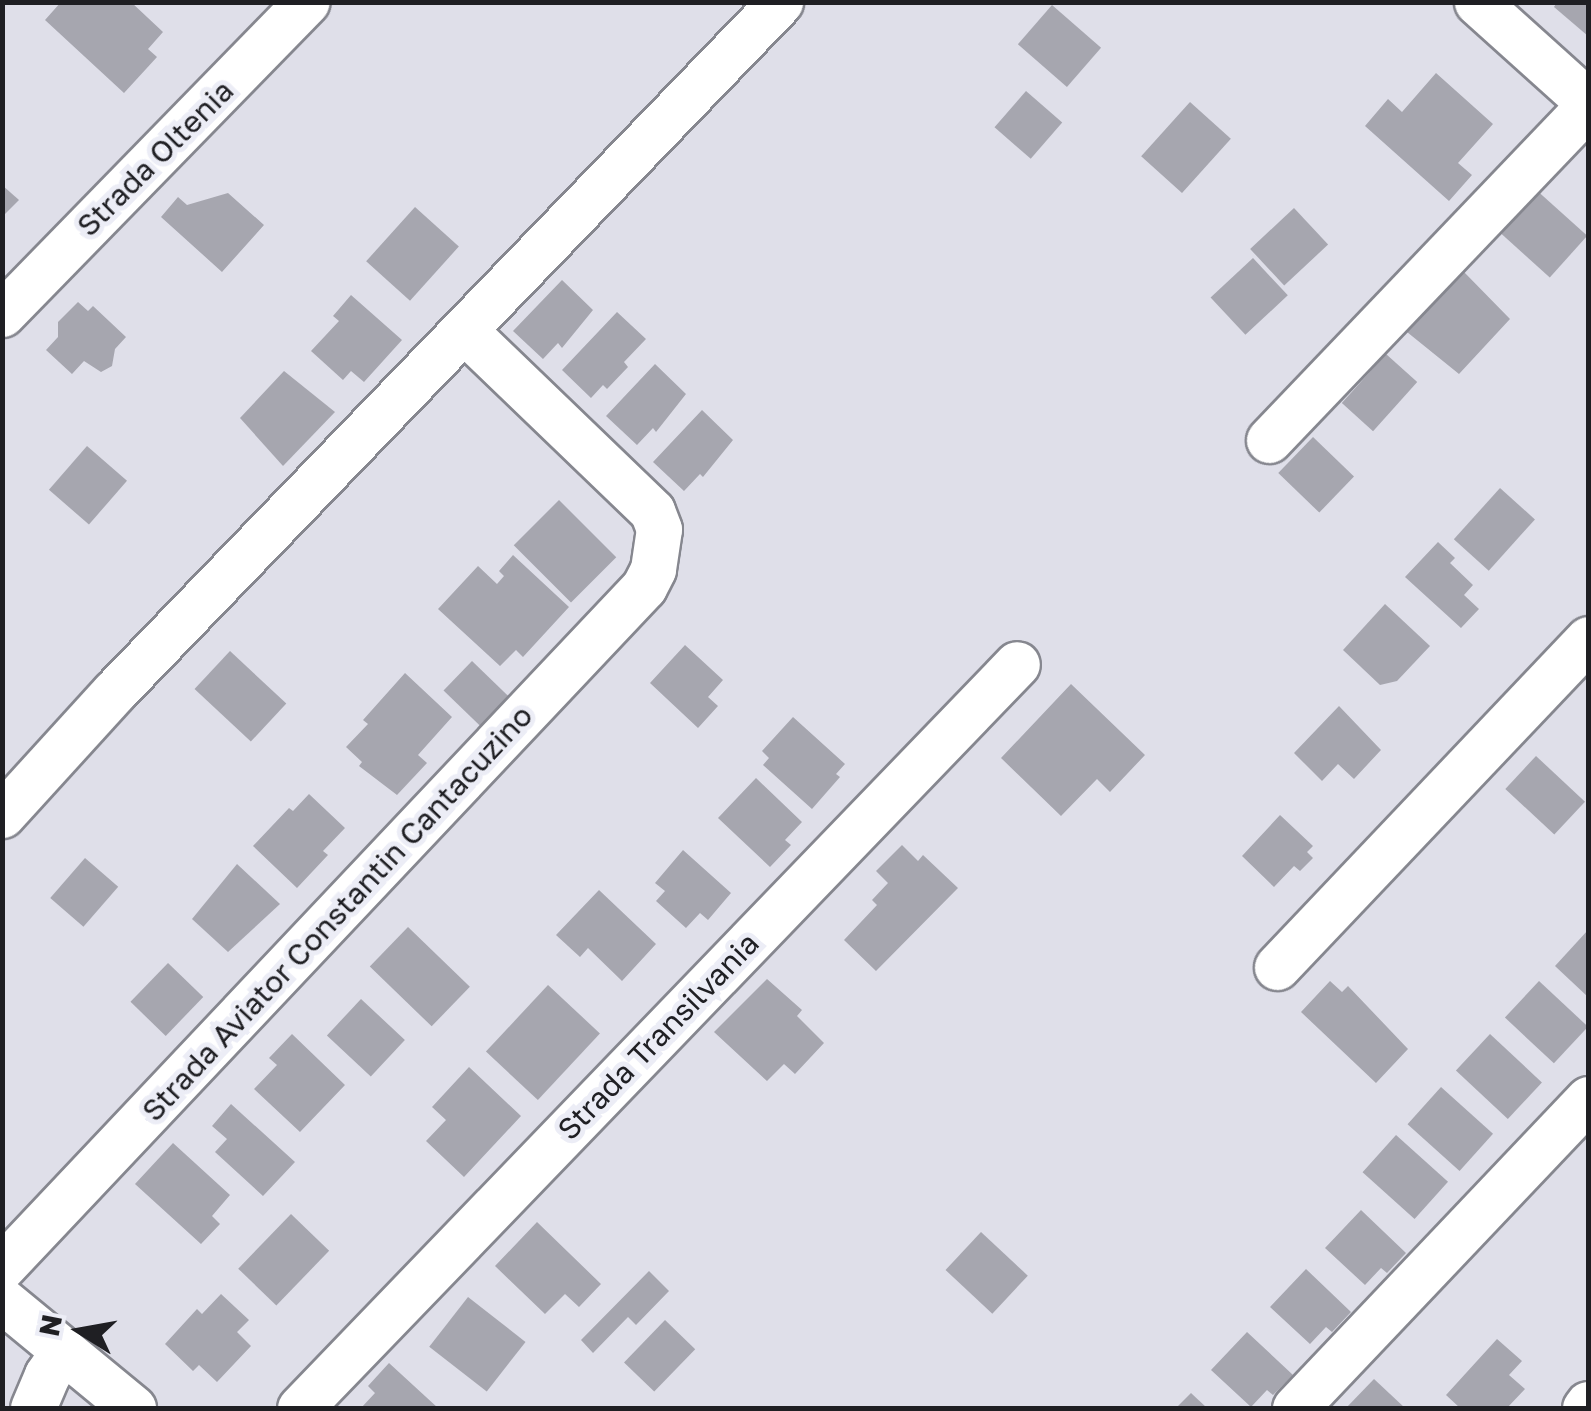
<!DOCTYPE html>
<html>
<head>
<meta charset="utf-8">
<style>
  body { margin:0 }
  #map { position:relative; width:1591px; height:1411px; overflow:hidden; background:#dfdfe9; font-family:"Golos Text",sans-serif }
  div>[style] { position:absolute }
  .building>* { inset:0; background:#a6a6af; transform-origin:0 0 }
  .roads { filter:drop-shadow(2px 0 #86878f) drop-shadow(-2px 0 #86878f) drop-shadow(0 2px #86878f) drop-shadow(0 -2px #86878f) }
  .minor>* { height:45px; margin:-22.5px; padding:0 22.5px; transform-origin:22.5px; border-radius:22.5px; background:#fff }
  span { translate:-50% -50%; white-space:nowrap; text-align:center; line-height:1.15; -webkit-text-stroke:10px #ecedf6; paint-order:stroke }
  .street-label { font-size:30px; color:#1f1f23 }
  .frame { position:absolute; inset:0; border:5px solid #1f1f23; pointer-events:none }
  .north { position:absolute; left:30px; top:1281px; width:100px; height:100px; -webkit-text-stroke:8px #ecedf6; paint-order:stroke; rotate:281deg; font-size:28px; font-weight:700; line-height:40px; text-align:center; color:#1f1f23 }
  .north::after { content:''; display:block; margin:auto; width:35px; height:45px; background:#1f1f23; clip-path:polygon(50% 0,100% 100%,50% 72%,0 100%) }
</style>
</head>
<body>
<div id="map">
  <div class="building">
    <div style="clip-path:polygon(61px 2px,131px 2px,163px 32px,148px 49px,157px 57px,124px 93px,45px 20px)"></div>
    <div style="clip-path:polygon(1557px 2px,1588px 2px,1588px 36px,1554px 7px)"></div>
    <div style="left:1052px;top:5px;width:65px;height:52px;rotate:41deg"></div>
    <div style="clip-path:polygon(1436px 73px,1493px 124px,1458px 163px,1472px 175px,1449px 201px,1365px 126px,1388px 99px,1402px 112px)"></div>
    <div style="left:1026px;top:91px;width:48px;height:48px;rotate:41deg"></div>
    <div style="left:1190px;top:102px;width:55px;height:73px;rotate:42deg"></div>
    <div style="clip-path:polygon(2px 185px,19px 200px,2px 217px)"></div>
    <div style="left:1533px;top:187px;width:73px;height:56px;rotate:42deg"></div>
    <div style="clip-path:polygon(228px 193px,264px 225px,222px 272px,161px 217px,178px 197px,187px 205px)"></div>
    <div style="left:415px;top:207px;width:59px;height:73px;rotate:42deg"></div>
    <div style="left:1294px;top:208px;width:50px;height:60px;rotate:47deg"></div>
    <div style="left:1253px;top:258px;width:51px;height:58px;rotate:47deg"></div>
    <div style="clip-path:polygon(1464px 272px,1510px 319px,1459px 374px,1407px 332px,1420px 318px,1415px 314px,1448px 278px,1454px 283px)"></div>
    <div style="clip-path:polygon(562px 280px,593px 310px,562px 348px,558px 343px,543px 359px,513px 331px)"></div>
    <div style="clip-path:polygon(351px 295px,402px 340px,364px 382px,351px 371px,343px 380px,311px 351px,339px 321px,333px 316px)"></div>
    <div style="clip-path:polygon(78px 302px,88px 311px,93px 306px,126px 337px,115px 349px,112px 366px,101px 372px,84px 361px,72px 374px,46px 350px,58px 337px,58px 322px)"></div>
    <div style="clip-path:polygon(617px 312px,646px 339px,624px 362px,628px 367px,607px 389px,603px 385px,591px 398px,562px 370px)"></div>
    <div style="left:1386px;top:354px;width:42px;height:66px;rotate:42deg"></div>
    <div style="clip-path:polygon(655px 364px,686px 394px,656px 432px,653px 428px,637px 445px,606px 416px)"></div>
    <div style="clip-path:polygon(284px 371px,335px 412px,283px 466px,240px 418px)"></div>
    <div style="clip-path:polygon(702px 410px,733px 440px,703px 477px,700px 474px,684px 491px,653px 462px)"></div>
    <div style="left:1313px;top:437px;width:57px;height:50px;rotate:44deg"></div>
    <div style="left:87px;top:446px;width:53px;height:58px;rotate:41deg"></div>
    <div style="left:1500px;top:488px;width:47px;height:69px;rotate:42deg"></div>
    <div style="left:559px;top:500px;width:81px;height:64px;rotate:45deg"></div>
    <div style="clip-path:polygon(1438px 542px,1455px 558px,1450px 563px,1473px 585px,1464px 595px,1479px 609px,1461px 628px,1405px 577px)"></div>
    <div style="clip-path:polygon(513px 555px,569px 607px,523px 657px,516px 650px,500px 666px,438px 609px,478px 566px,497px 584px,504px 576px,499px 571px)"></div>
    <div style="clip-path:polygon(1385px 604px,1430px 646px,1397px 681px,1380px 685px,1343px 650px)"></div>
    <div style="clip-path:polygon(685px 645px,723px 680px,708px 697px,718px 706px,698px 728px,650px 683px)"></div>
    <div style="left:230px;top:651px;width:77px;height:52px;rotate:43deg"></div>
    <div style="left:472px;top:661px;width:54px;height:41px;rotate:44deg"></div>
    <div style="clip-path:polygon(405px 673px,452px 717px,418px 755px,427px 763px,397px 795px,359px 766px,362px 762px,346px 747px,368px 724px,363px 720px)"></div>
    <div style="clip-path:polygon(1071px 684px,1145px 755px,1110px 792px,1097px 779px,1061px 816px,1001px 758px)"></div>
    <div style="clip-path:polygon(1339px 706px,1381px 750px,1354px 779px,1338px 764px,1322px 781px,1294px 753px)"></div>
    <div style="clip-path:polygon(793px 717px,845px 764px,836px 774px,840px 777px,812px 809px,763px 765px,769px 758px,762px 751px)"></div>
    <div style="left:1536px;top:756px;width:67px;height:45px;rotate:43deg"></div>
    <div style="clip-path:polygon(756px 778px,802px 822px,785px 840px,791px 845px,770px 867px,718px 818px)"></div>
    <div style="clip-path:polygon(309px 794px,345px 828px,323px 851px,328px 855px,297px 888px,253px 846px,289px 808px,293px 811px)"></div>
    <div style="clip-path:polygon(1280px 815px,1313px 846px,1307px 852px,1313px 858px,1300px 871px,1294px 866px,1274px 887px,1242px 856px)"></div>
    <div style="clip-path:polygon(902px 845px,918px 861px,923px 855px,958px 888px,876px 971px,844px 940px,877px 905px,872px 900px,888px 883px,876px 871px)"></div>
    <div style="clip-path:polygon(683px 850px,731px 893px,708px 920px,700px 913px,686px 928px,656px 901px,665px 891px,655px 883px)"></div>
    <div style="left:85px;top:858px;width:44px;height:53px;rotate:41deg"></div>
    <div style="clip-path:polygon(237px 864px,280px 904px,228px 952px,192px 919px)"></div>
    <div style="clip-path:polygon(599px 890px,656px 944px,622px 981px,588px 948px,580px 957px,556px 935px)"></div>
    <div style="left:408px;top:927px;width:86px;height:55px;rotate:44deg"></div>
    <div style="clip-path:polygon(1588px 930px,1588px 997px,1555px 966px)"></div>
    <div style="left:168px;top:963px;width:49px;height:54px;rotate:44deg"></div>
    <div style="clip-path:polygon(767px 979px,802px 1010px,797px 1016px,824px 1043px,795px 1074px,784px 1064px,767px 1081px,714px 1032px)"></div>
    <div style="clip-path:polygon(1330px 981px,1342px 992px,1348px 986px,1408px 1049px,1376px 1083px,1301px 1012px)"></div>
    <div style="left:1539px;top:981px;width:67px;height:50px;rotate:43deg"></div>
    <div style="left:548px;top:985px;width:71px;height:91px;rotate:43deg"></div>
    <div style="left:361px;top:999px;width:60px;height:50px;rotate:43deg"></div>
    <div style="clip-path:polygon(292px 1034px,345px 1085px,300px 1132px,254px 1089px,277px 1065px,269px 1058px)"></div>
    <div style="left:1490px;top:1034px;width:71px;height:50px;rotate:43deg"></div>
    <div style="clip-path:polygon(469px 1067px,521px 1116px,464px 1177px,426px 1141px,446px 1120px,432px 1107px)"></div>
    <div style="left:1441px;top:1087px;width:70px;height:50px;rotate:42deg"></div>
    <div style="clip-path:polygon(231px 1104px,295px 1162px,263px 1196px,215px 1152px,227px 1139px,212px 1126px)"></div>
    <div style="left:1396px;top:1135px;width:70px;height:50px;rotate:42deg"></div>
    <div style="clip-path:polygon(173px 1143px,230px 1195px,212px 1216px,220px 1224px,201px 1244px,135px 1184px)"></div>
    <div style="clip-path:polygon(1361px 1210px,1406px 1253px,1387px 1273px,1381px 1268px,1365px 1285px,1325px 1248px)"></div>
    <div style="left:291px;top:1214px;width:53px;height:76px;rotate:44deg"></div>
    <div style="clip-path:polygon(537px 1222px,601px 1284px,579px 1307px,565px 1294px,545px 1314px,495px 1266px)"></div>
    <div style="left:981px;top:1232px;width:64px;height:52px;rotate:43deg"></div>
    <div style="clip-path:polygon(1306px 1269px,1351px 1312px,1332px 1332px,1326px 1327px,1310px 1344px,1270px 1307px)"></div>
    <div style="clip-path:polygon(649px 1271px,669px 1291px,636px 1325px,628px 1317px,593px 1353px,581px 1340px)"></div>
    <div style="clip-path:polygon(221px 1294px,249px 1320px,237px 1332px,251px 1346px,217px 1382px,199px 1365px,193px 1371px,165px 1344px,197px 1309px,202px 1314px)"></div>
    <div style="left:468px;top:1297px;width:73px;height:63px;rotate:38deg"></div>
    <div style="left:665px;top:1320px;width:42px;height:59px;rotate:44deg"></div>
    <div style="clip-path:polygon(1247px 1332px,1293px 1375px,1273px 1395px,1267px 1390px,1251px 1407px,1211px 1370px)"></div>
    <div style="clip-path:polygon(1497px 1339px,1522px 1361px,1509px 1375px,1525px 1389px,1507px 1408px,1460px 1408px,1446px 1395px)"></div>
    <div style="clip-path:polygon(389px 1363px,438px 1408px,361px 1408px,375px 1393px,368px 1386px)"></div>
    <div style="clip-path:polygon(1374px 1379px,1405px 1408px,1346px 1408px)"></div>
    <div style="clip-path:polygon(1191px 1393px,1207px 1408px,1176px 1408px)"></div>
  </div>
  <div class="roads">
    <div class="minor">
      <div style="left:1477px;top:2px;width:149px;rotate:42deg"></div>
      <div style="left:2px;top:314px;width:436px;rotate:-45.7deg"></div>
      <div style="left:1269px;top:440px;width:462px;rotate:-46.3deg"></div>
      <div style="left:2px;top:815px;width:166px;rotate:-47.7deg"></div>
      <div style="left:114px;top:692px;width:959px;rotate:-46.01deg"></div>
      <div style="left:1277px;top:967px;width:452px;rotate:-46.5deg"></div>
      <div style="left:2px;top:1267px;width:935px;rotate:-46.65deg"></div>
      <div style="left:644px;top:587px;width:20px;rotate:-63deg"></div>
      <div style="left:653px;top:569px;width:40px;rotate:-81.5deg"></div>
      <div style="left:659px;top:529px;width:19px;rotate:-111deg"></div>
      <div style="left:652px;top:511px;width:260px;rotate:-136.1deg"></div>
      <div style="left:2px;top:1300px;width:170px;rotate:39.5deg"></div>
      <div style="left:33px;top:1408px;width:36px;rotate:-67deg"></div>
      <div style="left:47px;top:1375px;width:29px;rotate:-56deg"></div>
      <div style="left:300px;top:1408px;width:1033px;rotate:-46.06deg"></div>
      <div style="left:1295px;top:1408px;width:426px;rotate:-46.5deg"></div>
      <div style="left:1585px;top:1408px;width:5px;rotate:-53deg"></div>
    </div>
  </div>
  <div class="street-label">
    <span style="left:155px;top:158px;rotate:-45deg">Strada Oltenia</span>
    <span style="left:337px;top:913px;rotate:-47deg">Strada Aviator Constantin Cantacuzino</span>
    <span style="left:658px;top:1036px;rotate:-46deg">Strada Transilvania</span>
  </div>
  <div class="frame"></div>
  <div class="north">N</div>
</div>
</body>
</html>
